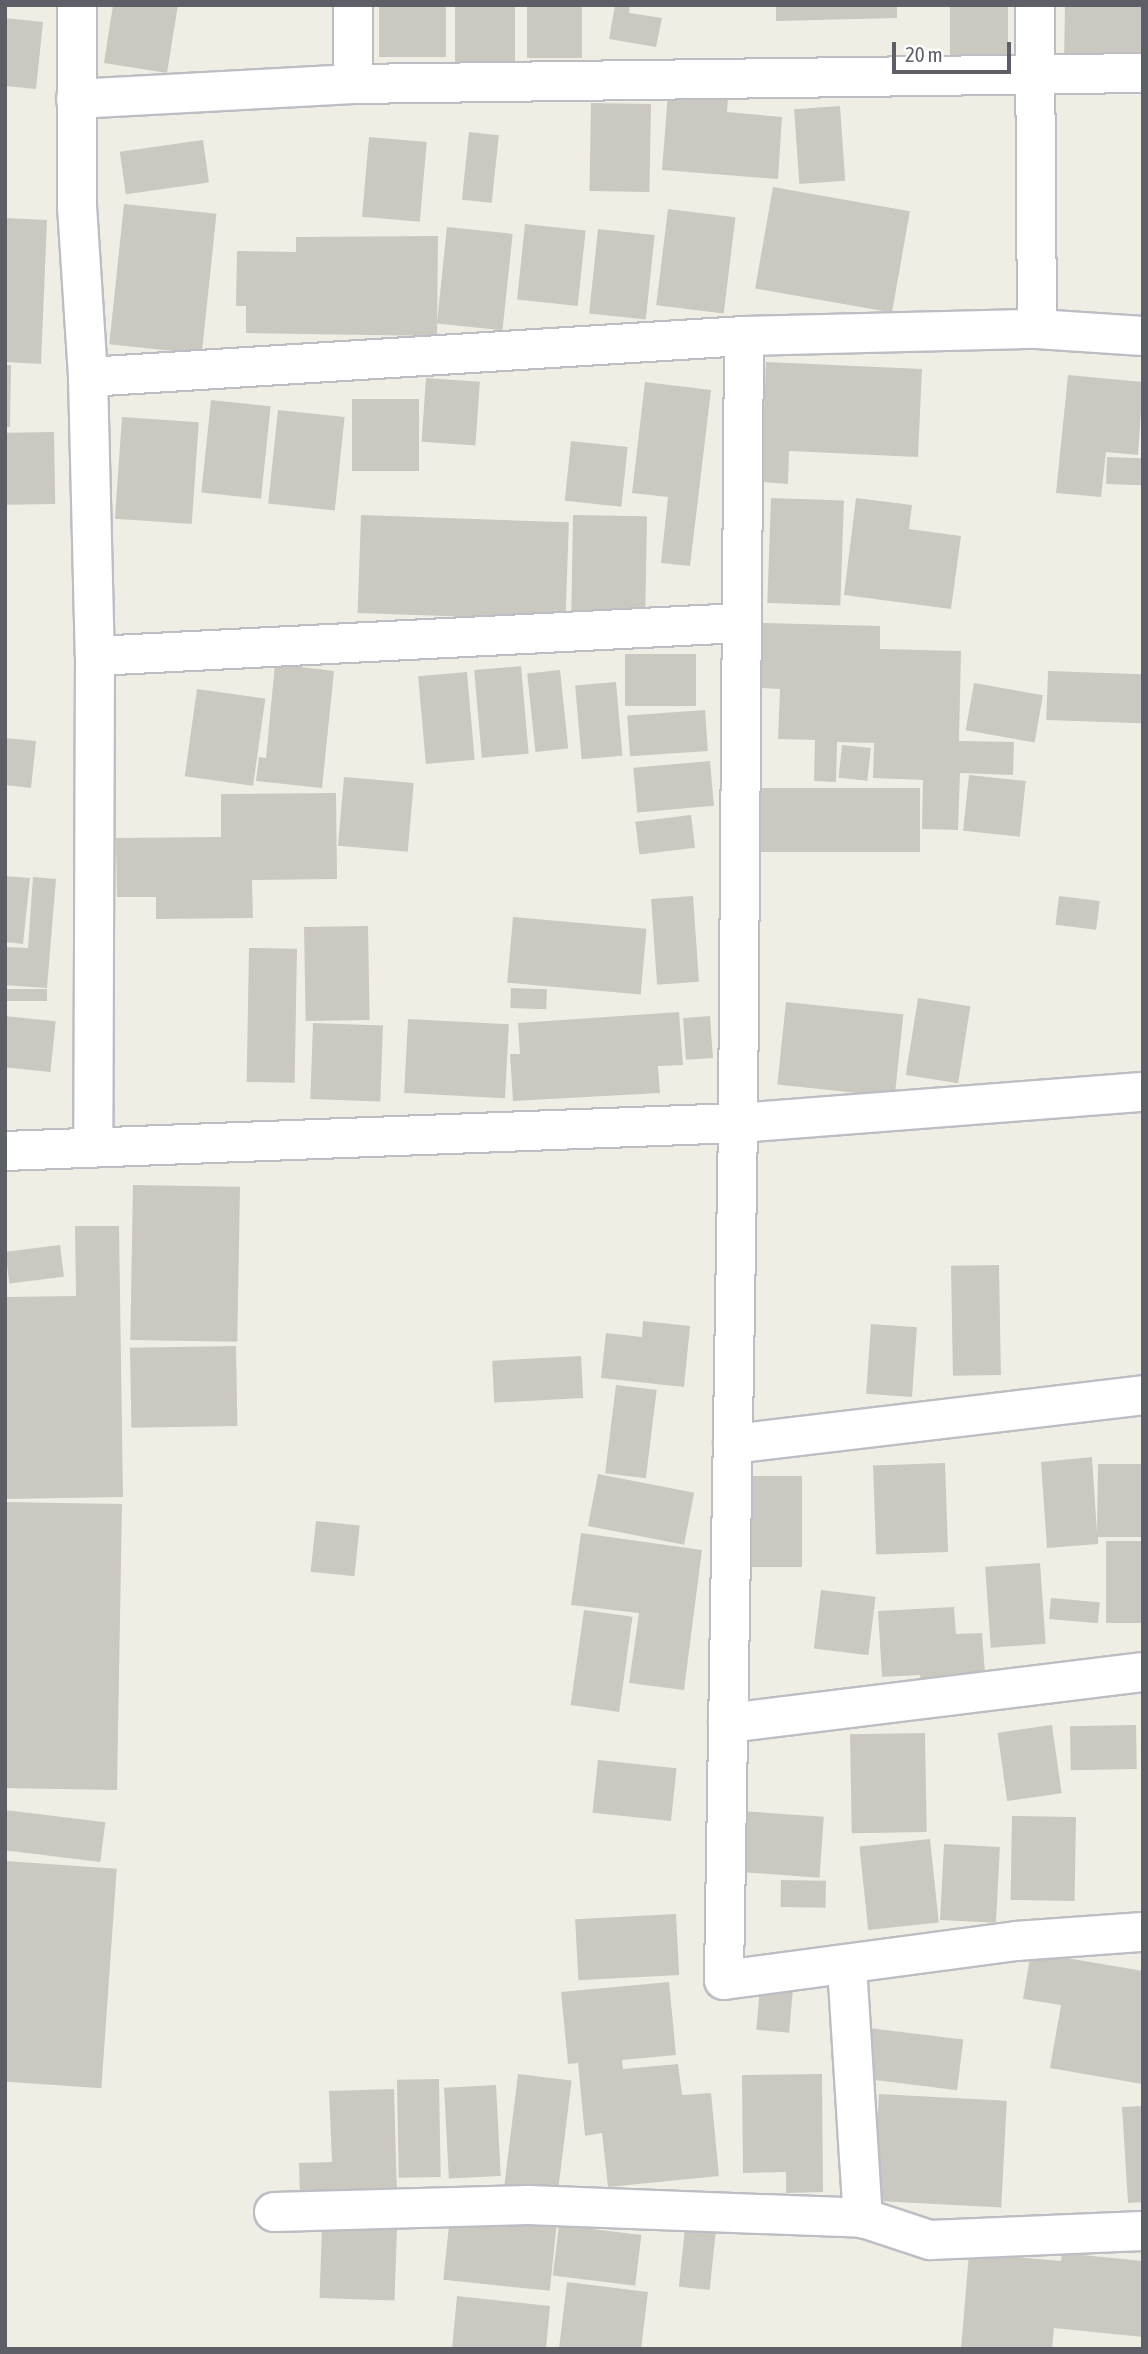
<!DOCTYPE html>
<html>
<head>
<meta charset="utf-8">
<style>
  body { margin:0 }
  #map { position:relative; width:1148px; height:2354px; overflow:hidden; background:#f0eee4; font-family:"Asap Condensed",sans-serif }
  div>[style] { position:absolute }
  .building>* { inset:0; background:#cbc8c1; transform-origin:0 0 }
  .roads { filter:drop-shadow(2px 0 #bcbec4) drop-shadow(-2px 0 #bcbec4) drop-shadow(0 2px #bcbec4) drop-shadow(0 -2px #bcbec4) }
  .minor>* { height:38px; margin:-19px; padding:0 19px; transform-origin:19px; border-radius:19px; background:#fff }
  span { translate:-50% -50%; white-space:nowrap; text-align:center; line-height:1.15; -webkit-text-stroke:7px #fff; paint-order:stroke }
  .frame { position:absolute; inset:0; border:7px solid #5c6066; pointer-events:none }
  .scale { position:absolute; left:892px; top:42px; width:119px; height:32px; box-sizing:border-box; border:4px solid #5c6066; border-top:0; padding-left:9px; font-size:21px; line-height:24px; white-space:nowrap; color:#5c6066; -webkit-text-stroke:5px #fff; paint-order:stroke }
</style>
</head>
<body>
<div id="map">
  <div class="building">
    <div style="clip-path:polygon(113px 5px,178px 5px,167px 73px,104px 63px)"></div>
    <div style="left:379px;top:5px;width:67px;height:52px"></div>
    <div style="left:455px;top:5px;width:60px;height:59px"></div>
    <div style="left:527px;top:5px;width:55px;height:53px"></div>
    <div style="clip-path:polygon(615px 5px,630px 5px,629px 13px,662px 18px,656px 47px,609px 39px)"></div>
    <div style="clip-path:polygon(776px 5px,897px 5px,897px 18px,776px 21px)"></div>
    <div style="left:950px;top:5px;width:58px;height:63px"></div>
    <div style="left:1065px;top:5px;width:78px;height:48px;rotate:1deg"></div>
    <div style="clip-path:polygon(5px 18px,43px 22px,36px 89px,5px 86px)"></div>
    <div style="clip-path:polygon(668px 93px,728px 98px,727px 112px,782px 117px,778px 179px,662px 170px)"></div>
    <div style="left:591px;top:103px;width:60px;height:88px;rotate:1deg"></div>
    <div style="left:840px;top:106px;width:75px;height:46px;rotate:86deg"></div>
    <div style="left:469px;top:132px;width:30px;height:68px;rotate:6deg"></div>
    <div style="left:369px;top:137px;width:58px;height:80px;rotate:5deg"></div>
    <div style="left:203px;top:140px;width:43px;height:84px;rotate:82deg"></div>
    <div style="left:773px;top:187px;width:139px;height:103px;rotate:10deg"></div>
    <div style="left:124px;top:204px;width:93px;height:141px;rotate:6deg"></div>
    <div style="left:668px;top:209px;width:68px;height:97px;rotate:7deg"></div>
    <div style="clip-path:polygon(5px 218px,47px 220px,41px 364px,5px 362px)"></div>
    <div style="left:525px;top:224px;width:61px;height:76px;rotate:6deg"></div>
    <div style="left:447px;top:227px;width:66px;height:97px;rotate:6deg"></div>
    <div style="left:598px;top:229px;width:57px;height:85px;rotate:6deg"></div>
    <div style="clip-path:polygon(438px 236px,437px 336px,246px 333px,246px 306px,236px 306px,237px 251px,296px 252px,296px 237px)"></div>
    <div style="clip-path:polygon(766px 362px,922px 369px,918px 457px,789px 451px,788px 484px,761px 482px)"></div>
    <div style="clip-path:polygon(5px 365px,11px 365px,10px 427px,5px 427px)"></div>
    <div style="clip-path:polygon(1068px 375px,1143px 382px,1138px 455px,1106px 452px,1101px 497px,1056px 493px)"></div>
    <div style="left:426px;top:378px;width:54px;height:64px;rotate:4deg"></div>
    <div style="clip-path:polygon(645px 382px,711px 390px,690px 566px,661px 563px,668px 497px,632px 493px)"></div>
    <div style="left:352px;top:399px;width:67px;height:72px"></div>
    <div style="left:211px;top:400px;width:60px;height:93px;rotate:6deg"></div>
    <div style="left:278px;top:410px;width:67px;height:94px;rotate:6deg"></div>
    <div style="left:122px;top:417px;width:77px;height:102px;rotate:4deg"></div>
    <div style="left:54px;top:432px;width:72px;height:49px;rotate:89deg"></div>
    <div style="left:571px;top:441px;width:57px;height:60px;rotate:6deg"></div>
    <div style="left:1107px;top:457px;width:36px;height:27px;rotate:2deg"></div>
    <div style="left:771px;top:498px;width:73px;height:105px;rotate:2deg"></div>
    <div style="clip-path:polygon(856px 498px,912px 505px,909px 529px,961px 536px,951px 609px,844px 595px)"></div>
    <div style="left:361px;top:515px;width:208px;height:98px;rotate:2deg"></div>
    <div style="left:573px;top:515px;width:74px;height:104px;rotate:1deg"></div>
    <div style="clip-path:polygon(763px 623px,880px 626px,880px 649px,961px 651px,959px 741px,1014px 742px,1013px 775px,960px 773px,958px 830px,922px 829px,923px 780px,873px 778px,874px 743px,837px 742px,836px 782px,814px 781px,815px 740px,778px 739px,780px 689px,761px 688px)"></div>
    <div style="left:625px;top:654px;width:71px;height:52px"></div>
    <div style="clip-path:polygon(275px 664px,334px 671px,322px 788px,256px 781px,259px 757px,266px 758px)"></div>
    <div style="left:521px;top:666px;width:88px;height:47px;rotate:85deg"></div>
    <div style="left:560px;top:670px;width:79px;height:33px;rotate:84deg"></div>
    <div style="left:1048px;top:671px;width:95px;height:49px;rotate:2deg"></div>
    <div style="left:467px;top:672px;width:88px;height:49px;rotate:85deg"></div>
    <div style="left:616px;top:682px;width:74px;height:41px;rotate:85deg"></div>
    <div style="left:974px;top:683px;width:70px;height:48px;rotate:10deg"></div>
    <div style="left:197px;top:689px;width:69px;height:88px;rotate:8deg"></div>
    <div style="left:705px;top:710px;width:41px;height:78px;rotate:86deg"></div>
    <div style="clip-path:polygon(5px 738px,36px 741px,31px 788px,5px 785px)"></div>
    <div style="left:842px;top:745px;width:29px;height:33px;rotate:6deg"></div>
    <div style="left:710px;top:761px;width:45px;height:77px;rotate:85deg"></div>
    <div style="left:969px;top:775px;width:57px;height:56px;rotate:6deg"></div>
    <div style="left:344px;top:777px;width:70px;height:69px;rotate:5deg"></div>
    <div style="left:920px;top:788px;width:64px;height:161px;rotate:90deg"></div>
    <div style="clip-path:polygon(336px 793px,337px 879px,252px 880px,253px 918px,156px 919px,156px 897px,117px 897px,116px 838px,221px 837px,221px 794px)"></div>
    <div style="left:691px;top:815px;width:33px;height:56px;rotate:83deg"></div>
    <div style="clip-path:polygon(5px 876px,30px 878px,23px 944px,5px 942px)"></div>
    <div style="clip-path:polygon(33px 877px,56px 879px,47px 988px,5px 985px,5px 947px,28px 948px)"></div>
    <div style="left:693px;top:896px;width:86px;height:42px;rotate:86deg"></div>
    <div style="left:1059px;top:896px;width:41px;height:29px;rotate:7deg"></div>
    <div style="left:513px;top:917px;width:134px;height:66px;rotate:5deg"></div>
    <div style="left:368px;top:926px;width:94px;height:64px;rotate:89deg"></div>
    <div style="left:249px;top:948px;width:48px;height:134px;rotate:1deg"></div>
    <div style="left:511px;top:988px;width:36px;height:20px;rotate:2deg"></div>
    <div style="left:47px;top:989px;width:12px;height:42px;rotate:90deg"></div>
    <div style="left:918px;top:998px;width:53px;height:78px;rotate:9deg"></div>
    <div style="left:786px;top:1002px;width:118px;height:83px;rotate:6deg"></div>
    <div style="clip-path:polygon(679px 1012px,683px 1065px,658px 1066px,660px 1093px,513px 1101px,510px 1054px,520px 1054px,518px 1023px)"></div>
    <div style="left:5px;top:1016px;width:51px;height:51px;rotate:6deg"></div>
    <div style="left:710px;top:1016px;width:42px;height:27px;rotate:86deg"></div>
    <div style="left:408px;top:1019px;width:101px;height:74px;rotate:3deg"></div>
    <div style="left:313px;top:1023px;width:70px;height:76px;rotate:2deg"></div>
    <div style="left:133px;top:1185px;width:107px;height:155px;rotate:1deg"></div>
    <div style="clip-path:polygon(75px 1226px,119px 1226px,123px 1497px,5px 1499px,5px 1297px,76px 1296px)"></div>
    <div style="left:60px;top:1245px;width:32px;height:55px;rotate:83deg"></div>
    <div style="left:999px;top:1265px;width:110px;height:48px;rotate:89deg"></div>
    <div style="clip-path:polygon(643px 1321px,690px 1326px,684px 1387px,601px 1378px,606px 1333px,642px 1337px)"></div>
    <div style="left:871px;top:1324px;width:46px;height:70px;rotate:4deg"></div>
    <div style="left:236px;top:1346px;width:80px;height:106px;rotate:89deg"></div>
    <div style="left:581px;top:1356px;width:42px;height:89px;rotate:87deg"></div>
    <div style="left:616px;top:1385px;width:41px;height:89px;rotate:7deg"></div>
    <div style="clip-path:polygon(1092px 1457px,1097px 1533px,1098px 1464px,1143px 1464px,1143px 1537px,1098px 1537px,1098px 1544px,1047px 1548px,1041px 1462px)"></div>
    <div style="left:945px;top:1463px;width:89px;height:72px;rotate:88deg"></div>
    <div style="left:598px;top:1474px;width:98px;height:53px;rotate:11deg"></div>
    <div style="left:752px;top:1476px;width:50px;height:91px"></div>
    <div style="left:5px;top:1502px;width:117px;height:286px;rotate:1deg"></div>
    <div style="left:316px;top:1521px;width:44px;height:51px;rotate:6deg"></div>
    <div style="clip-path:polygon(581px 1533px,702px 1550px,684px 1690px,629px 1683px,639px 1613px,571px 1605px)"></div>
    <div style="left:1106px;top:1541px;width:37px;height:82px"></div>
    <div style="left:1040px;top:1563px;width:81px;height:55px;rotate:86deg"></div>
    <div style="left:821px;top:1590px;width:55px;height:59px;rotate:7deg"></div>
    <div style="left:1051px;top:1598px;width:49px;height:21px;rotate:5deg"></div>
    <div style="clip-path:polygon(954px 1607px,956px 1634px,982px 1633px,986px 1687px,921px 1691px,920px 1675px,882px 1677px,878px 1611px)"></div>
    <div style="left:584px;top:1610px;width:49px;height:96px;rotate:8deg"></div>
    <div style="left:1052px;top:1725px;width:69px;height:55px;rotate:82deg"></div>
    <div style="left:1136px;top:1725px;width:44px;height:66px;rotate:89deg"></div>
    <div style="left:925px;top:1733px;width:99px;height:75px;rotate:89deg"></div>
    <div style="left:598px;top:1760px;width:79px;height:53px;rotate:6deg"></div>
    <div style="left:5px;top:1810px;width:101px;height:40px;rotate:7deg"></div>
    <div style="left:741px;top:1811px;width:83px;height:61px;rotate:4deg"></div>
    <div style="left:1012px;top:1816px;width:64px;height:84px;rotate:1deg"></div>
    <div style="left:930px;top:1839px;width:84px;height:71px;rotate:84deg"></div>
    <div style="left:944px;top:1844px;width:56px;height:76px;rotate:3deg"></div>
    <div style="left:5px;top:1861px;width:112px;height:220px;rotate:4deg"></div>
    <div style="left:781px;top:1880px;width:45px;height:27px;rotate:1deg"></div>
    <div style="left:676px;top:1914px;width:61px;height:101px;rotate:87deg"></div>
    <div style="clip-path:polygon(1031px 1952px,1143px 1971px,1142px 2084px,1050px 2068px,1061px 2005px,1023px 1999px)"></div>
    <div style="clip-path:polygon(669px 1982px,676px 2055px,622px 2060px,623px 2069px,678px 2064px,682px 2095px,711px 2093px,719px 2176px,608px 2187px,602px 2133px,585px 2136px,578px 2063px,568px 2064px,561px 1992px)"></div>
    <div style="left:760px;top:1987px;width:33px;height:43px;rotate:5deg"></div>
    <div style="left:869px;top:2028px;width:95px;height:51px;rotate:7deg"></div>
    <div style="left:518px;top:2074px;width:54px;height:112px;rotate:7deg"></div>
    <div style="clip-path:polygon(822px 2074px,823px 2192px,786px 2193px,786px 2172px,743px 2173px,742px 2075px)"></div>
    <div style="left:439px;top:2079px;width:98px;height:42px;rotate:89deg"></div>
    <div style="left:496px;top:2085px;width:91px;height:52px;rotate:87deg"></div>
    <div style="clip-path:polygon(394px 2089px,397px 2196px,300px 2199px,299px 2163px,332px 2162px,329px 2091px)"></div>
    <div style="left:879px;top:2094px;width:128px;height:107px;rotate:3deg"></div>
    <div style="clip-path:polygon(1143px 2106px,1143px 2202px,1128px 2203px,1122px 2107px)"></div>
    <div style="left:450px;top:2216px;width:107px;height:64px;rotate:6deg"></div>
    <div style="left:559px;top:2225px;width:83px;height:51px;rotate:7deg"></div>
    <div style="left:322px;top:2227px;width:75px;height:71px;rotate:2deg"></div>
    <div style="left:685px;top:2228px;width:31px;height:59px;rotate:6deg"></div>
    <div style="clip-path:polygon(969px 2253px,1061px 2261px,1062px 2253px,1143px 2261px,1143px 2337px,1054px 2328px,1052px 2349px,961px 2349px)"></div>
    <div style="clip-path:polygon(567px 2282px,648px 2292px,641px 2349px,559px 2349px)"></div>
    <div style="clip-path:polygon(457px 2296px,550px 2306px,546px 2349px,452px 2349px)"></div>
  </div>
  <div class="roads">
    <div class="minor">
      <div style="left:77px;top:5px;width:201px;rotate:90deg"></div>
      <div style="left:77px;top:206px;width:171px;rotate:86.3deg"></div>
      <div style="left:88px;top:377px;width:279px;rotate:88.6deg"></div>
      <div style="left:95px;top:656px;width:491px;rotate:90.2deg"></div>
      <div style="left:353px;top:5px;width:79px;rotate:90deg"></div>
      <div style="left:76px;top:99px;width:277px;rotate:-3.1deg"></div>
      <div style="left:353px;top:84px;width:790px;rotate:-0.8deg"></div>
      <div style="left:1037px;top:329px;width:106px;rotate:3.8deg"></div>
      <div style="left:744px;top:336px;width:293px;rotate:-1.4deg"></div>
      <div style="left:1037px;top:329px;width:324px;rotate:-90.4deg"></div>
      <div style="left:88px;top:377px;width:657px;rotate:-3.58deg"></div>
      <div style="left:744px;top:336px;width:787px;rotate:90.44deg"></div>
      <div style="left:738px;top:1123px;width:857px;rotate:90.94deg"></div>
      <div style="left:724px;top:1980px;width:295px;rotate:-7.6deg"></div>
      <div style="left:1016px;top:1941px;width:127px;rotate:-4.1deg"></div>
      <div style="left:95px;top:656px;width:646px;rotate:-2.93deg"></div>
      <div style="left:5px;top:1151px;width:734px;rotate:-2.19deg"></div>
      <div style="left:738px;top:1123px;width:406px;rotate:-4.4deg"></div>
      <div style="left:733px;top:1444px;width:413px;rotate:-6.8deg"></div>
      <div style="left:728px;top:1723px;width:418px;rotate:-7deg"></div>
      <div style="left:847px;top:1966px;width:253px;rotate:86.4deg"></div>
      <div style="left:863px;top:2218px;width:71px;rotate:18.2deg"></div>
      <div style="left:930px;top:2240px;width:213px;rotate:-2.4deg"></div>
      <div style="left:274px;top:2212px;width:254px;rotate:-1.6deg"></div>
      <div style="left:528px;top:2205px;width:335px;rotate:2.2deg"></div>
    </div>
  </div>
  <div class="frame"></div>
  <div class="scale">20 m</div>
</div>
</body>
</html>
